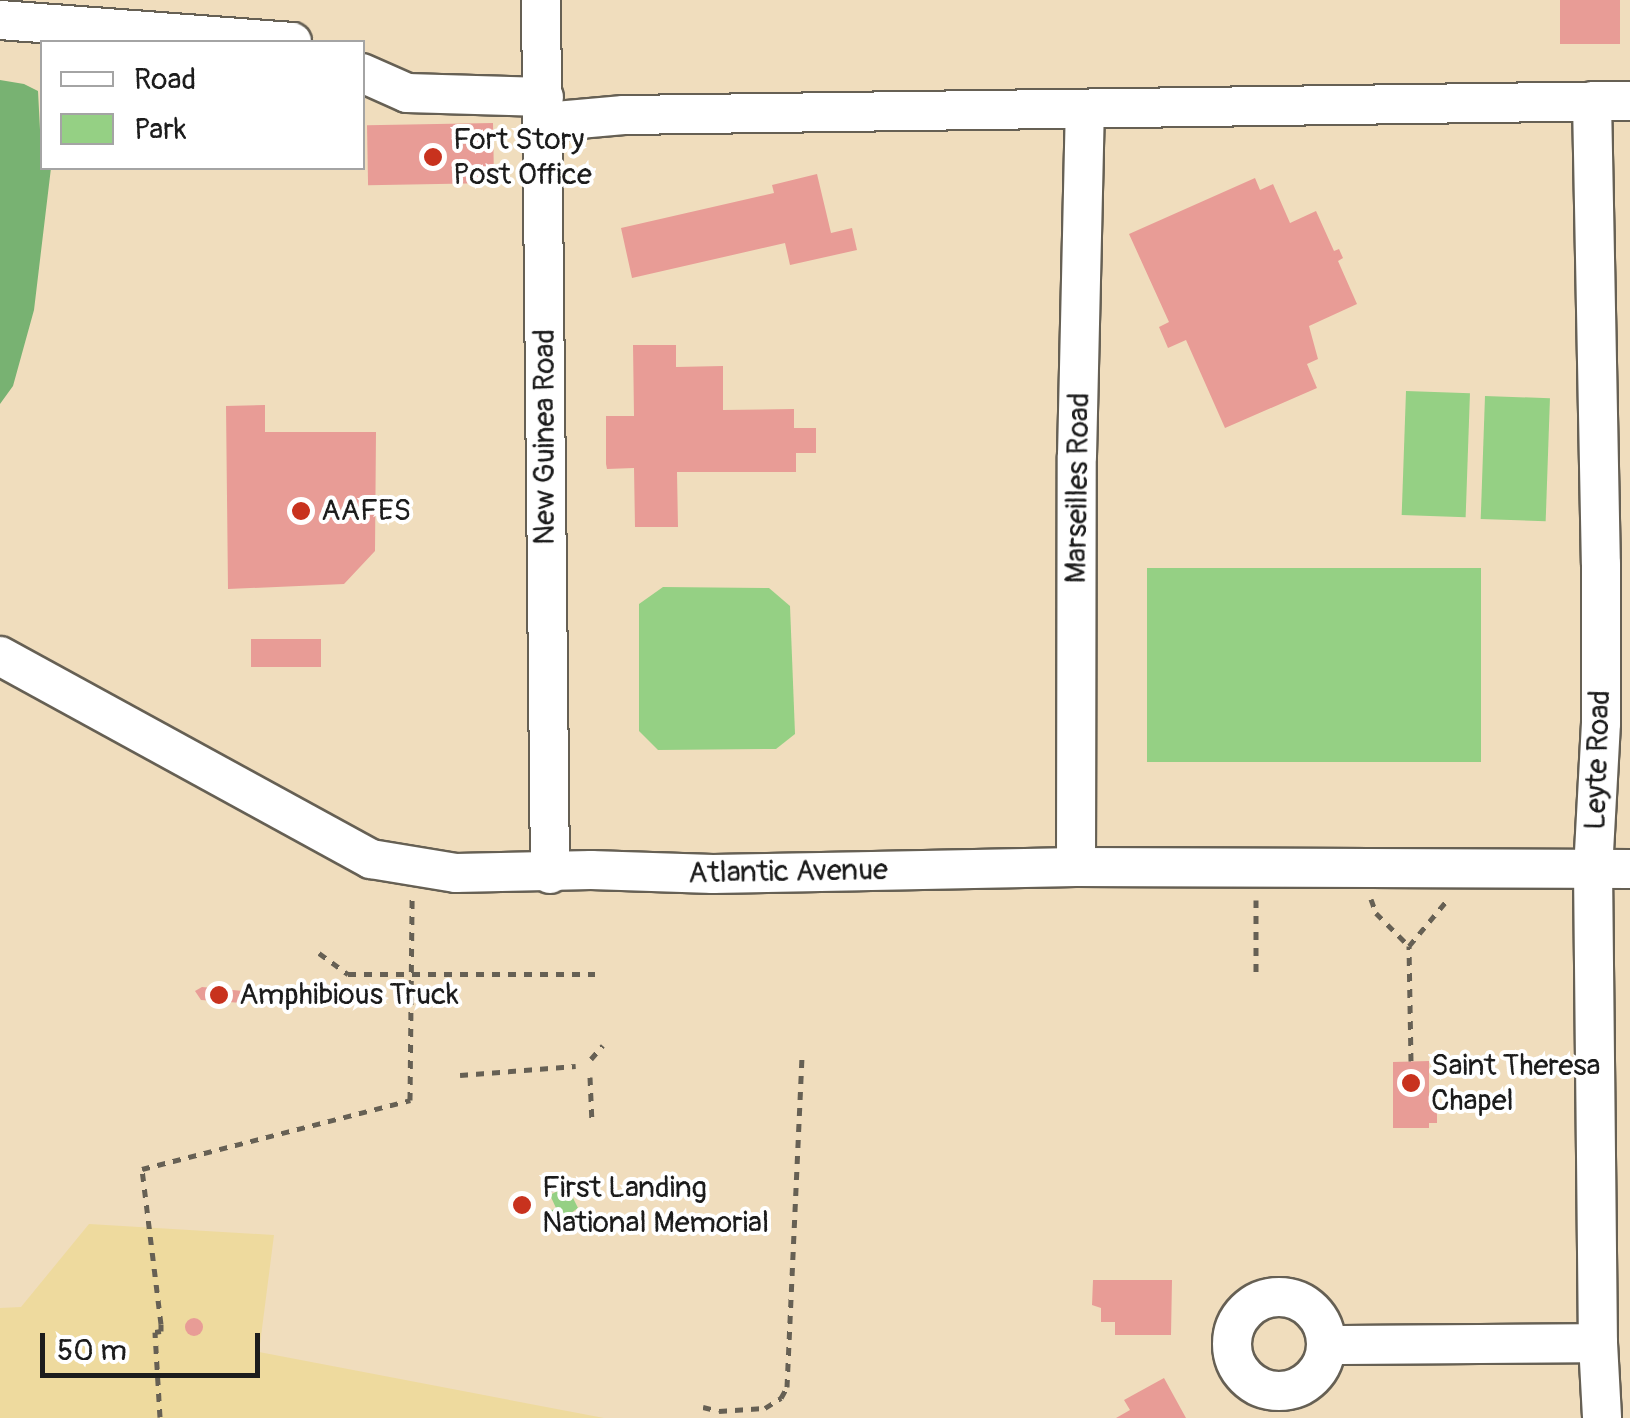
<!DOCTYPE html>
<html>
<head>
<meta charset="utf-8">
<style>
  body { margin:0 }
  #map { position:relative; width:1630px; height:1418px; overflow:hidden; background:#f0ddbd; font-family:Pangolin,sans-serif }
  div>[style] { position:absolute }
  .green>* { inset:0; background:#95d084; transform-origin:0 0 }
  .forest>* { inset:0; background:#78b272 }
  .sand>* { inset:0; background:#eeda9e }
  .building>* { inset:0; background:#e89c96; transform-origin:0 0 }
  .round { border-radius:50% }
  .path>* { height:5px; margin-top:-2.5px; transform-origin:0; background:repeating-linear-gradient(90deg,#666054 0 8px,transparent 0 16px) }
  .roads { filter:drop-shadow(2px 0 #666054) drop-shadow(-2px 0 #666054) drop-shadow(0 2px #666054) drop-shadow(0 -2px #666054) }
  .minor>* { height:38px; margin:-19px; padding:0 19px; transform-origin:19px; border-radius:19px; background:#fff }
  .minor>.ring { margin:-19px; padding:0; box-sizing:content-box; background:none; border:38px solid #fff; border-radius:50% }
  .dots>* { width:28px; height:28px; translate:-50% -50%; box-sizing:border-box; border:5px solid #fff; border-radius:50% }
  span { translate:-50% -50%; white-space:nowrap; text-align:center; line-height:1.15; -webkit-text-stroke:8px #fff; paint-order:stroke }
  .poi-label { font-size:30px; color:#1c1c1c }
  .left { translate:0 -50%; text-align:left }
  .street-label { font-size:30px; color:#1c1c1c }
  .legend { position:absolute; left:40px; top:40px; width:325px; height:130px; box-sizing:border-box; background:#fff; border:2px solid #a4a4a4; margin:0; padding:12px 18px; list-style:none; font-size:30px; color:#1c1c1c }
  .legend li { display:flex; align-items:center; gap:20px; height:50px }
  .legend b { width:50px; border:2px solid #a4a4a4 }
  .scale { position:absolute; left:40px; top:1333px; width:220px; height:45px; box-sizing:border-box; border:5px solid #1c1c1c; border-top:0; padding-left:12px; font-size:30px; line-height:35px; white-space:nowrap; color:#1c1c1c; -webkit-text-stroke:8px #fff; paint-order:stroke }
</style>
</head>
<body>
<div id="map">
  <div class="green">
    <div style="left:1406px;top:391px;width:64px;height:124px;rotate:2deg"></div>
    <div style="left:1485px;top:396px;width:65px;height:123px;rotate:2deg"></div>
    <div style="left:1147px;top:568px;width:334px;height:194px"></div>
    <div style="clip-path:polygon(663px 587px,769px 588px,790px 606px,795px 734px,776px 749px,658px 750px,639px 731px,639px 604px)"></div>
    <div style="clip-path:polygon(567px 1186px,578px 1208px,549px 1229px,542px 1215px,556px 1208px,550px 1195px)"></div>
  </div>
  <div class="forest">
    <div style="clip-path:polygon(0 80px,24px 84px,38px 91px,42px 168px,51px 168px,34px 310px,13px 386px,0 404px)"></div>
  </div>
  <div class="sand">
    <div style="clip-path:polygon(89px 1224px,274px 1235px,259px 1352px,604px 1418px,0 1418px,0 1308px,21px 1307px)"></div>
  </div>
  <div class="building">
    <div style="left:1560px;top:0;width:60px;height:44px"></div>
    <div style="left:493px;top:123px;width:60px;height:126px;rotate:89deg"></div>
    <div style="clip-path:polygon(817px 174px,831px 233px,852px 228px,857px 250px,790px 265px,785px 243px,632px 278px,621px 228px,774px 193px,772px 185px)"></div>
    <div style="clip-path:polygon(1255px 178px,1260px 190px,1273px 184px,1290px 223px,1316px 211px,1334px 251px,1339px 249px,1343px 258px,1338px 261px,1357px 304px,1309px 326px,1318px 359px,1307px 364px,1317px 388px,1225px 428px,1186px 340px,1168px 348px,1159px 327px,1169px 322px,1129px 234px)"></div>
    <div style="clip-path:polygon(633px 345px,676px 345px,676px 367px,723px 366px,723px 410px,794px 409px,794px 428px,816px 428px,816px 453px,796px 453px,796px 472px,677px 472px,678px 527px,635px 527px,634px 468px,607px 469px,606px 464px,606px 416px,634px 416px)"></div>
    <div style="clip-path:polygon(265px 405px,265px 432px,376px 432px,375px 551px,344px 584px,228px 589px,226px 406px)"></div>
    <div style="left:321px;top:639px;width:28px;height:70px;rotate:90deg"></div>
    <div style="clip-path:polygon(202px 987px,243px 991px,242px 1003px,201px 1000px,195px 991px)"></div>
    <div style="clip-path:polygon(1429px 1061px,1429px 1105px,1437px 1105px,1437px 1123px,1429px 1123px,1429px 1128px,1393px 1128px,1393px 1062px)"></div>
    <div style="clip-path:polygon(1093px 1280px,1172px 1280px,1171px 1335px,1115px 1335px,1115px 1322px,1101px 1322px,1101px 1308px,1092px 1305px)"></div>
    <div class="round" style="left:185px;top:1318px;width:18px;height:18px"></div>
    <div style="clip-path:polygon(1164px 1378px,1186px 1418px,1116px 1418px,1130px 1410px,1124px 1400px)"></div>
  </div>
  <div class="path">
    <div style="left:1371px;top:899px;width:15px;rotate:70deg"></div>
    <div style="left:1376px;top:913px;width:47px;rotate:45deg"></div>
    <div style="left:1256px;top:900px;width:72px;rotate:90deg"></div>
    <div style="left:319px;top:953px;width:36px;rotate:36deg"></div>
    <div style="left:348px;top:974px;width:247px"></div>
    <div style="left:591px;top:1059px;width:18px;rotate:-49deg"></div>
    <div style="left:1411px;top:1061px;width:115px;rotate:-91deg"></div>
    <div style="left:1409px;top:946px;width:61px;rotate:-50.3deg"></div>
    <div style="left:460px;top:1075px;width:116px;rotate:-4.4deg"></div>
    <div style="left:590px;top:1077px;width:45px;rotate:87.5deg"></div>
    <div style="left:548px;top:1191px;width:24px;rotate:-28deg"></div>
    <div style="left:703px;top:1407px;width:16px;rotate:14deg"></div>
    <div style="left:719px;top:1411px;width:46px;rotate:-3.7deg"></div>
    <div style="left:765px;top:1408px;width:19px;rotate:-32deg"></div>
    <div style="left:781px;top:1398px;width:13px;rotate:-61deg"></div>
    <div style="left:787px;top:1387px;width:334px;rotate:-87.4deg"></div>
    <div style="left:160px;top:1417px;width:85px;rotate:-93.4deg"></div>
    <div style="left:155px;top:1332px;width:6px;rotate:-9deg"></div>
    <div style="left:161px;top:1331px;width:7px;rotate:-90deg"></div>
    <div style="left:161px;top:1324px;width:156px;rotate:-97deg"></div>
    <div style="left:142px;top:1169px;width:277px;rotate:-14.4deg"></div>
    <div style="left:410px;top:1100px;width:201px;rotate:-89.4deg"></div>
  </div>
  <div class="roads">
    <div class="minor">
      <div style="left:541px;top:0;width:874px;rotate:89.41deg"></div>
      <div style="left:0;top:20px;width:293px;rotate:4.3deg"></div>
      <div style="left:362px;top:73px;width:49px;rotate:24deg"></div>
      <div style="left:407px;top:93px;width:137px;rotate:1.7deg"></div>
      <div style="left:1592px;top:101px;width:463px;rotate:88.9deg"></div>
      <div style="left:1601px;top:564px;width:159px;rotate:90deg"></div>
      <div style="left:1601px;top:723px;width:146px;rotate:93.1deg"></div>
      <div style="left:1593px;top:869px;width:474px;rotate:89.4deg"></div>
      <div style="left:1598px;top:1343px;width:75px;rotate:86.9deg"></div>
      <div style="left:545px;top:122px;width:79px;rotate:-5.1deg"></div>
      <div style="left:624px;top:115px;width:1006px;rotate:-0.8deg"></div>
      <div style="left:0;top:656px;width:423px;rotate:28.7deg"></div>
      <div style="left:371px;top:859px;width:86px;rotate:9.4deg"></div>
      <div style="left:456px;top:873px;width:135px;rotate:-1.3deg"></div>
      <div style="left:591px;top:870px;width:122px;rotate:1.9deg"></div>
      <div style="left:713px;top:874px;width:363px;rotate:-1.1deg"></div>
      <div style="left:1076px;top:867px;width:554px;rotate:0.21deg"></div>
      <div style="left:1076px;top:867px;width:411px;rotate:-89.9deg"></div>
      <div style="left:1077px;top:456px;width:347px;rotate:-88.7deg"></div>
      <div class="ring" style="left:1232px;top:1297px;width:56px;height:56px"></div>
      <div style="left:1327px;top:1345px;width:271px;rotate:-0.4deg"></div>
    </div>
  </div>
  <div class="dots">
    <div style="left:433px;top:157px;background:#c8321e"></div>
    <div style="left:301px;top:511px;background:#c8321e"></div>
    <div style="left:219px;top:995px;background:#c8321e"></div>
    <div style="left:1411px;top:1083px;background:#c8321e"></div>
    <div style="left:522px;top:1205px;background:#c8321e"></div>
  </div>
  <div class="poi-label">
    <span class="left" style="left:453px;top:157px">Fort Story<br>Post Office</span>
    <span class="left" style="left:321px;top:511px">AAFES</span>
    <span class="left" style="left:239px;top:995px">Amphibious Truck</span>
    <span class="left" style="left:1431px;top:1083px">Saint Theresa<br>Chapel</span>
    <span class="left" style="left:542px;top:1205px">First Landing<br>National Memorial</span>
  </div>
  <div class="street-label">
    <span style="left:545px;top:437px;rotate:-90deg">New Guinea Road</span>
    <span style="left:1078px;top:488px;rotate:-89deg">Marseilles Road</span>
    <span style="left:1598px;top:760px;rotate:-88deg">Leyte Road</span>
    <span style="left:788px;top:872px;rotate:-1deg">Atlantic Avenue</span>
  </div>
  <ul class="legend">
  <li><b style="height:12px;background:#fff"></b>Road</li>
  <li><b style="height:28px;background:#95d084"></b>Park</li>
  </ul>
  <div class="scale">50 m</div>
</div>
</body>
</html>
